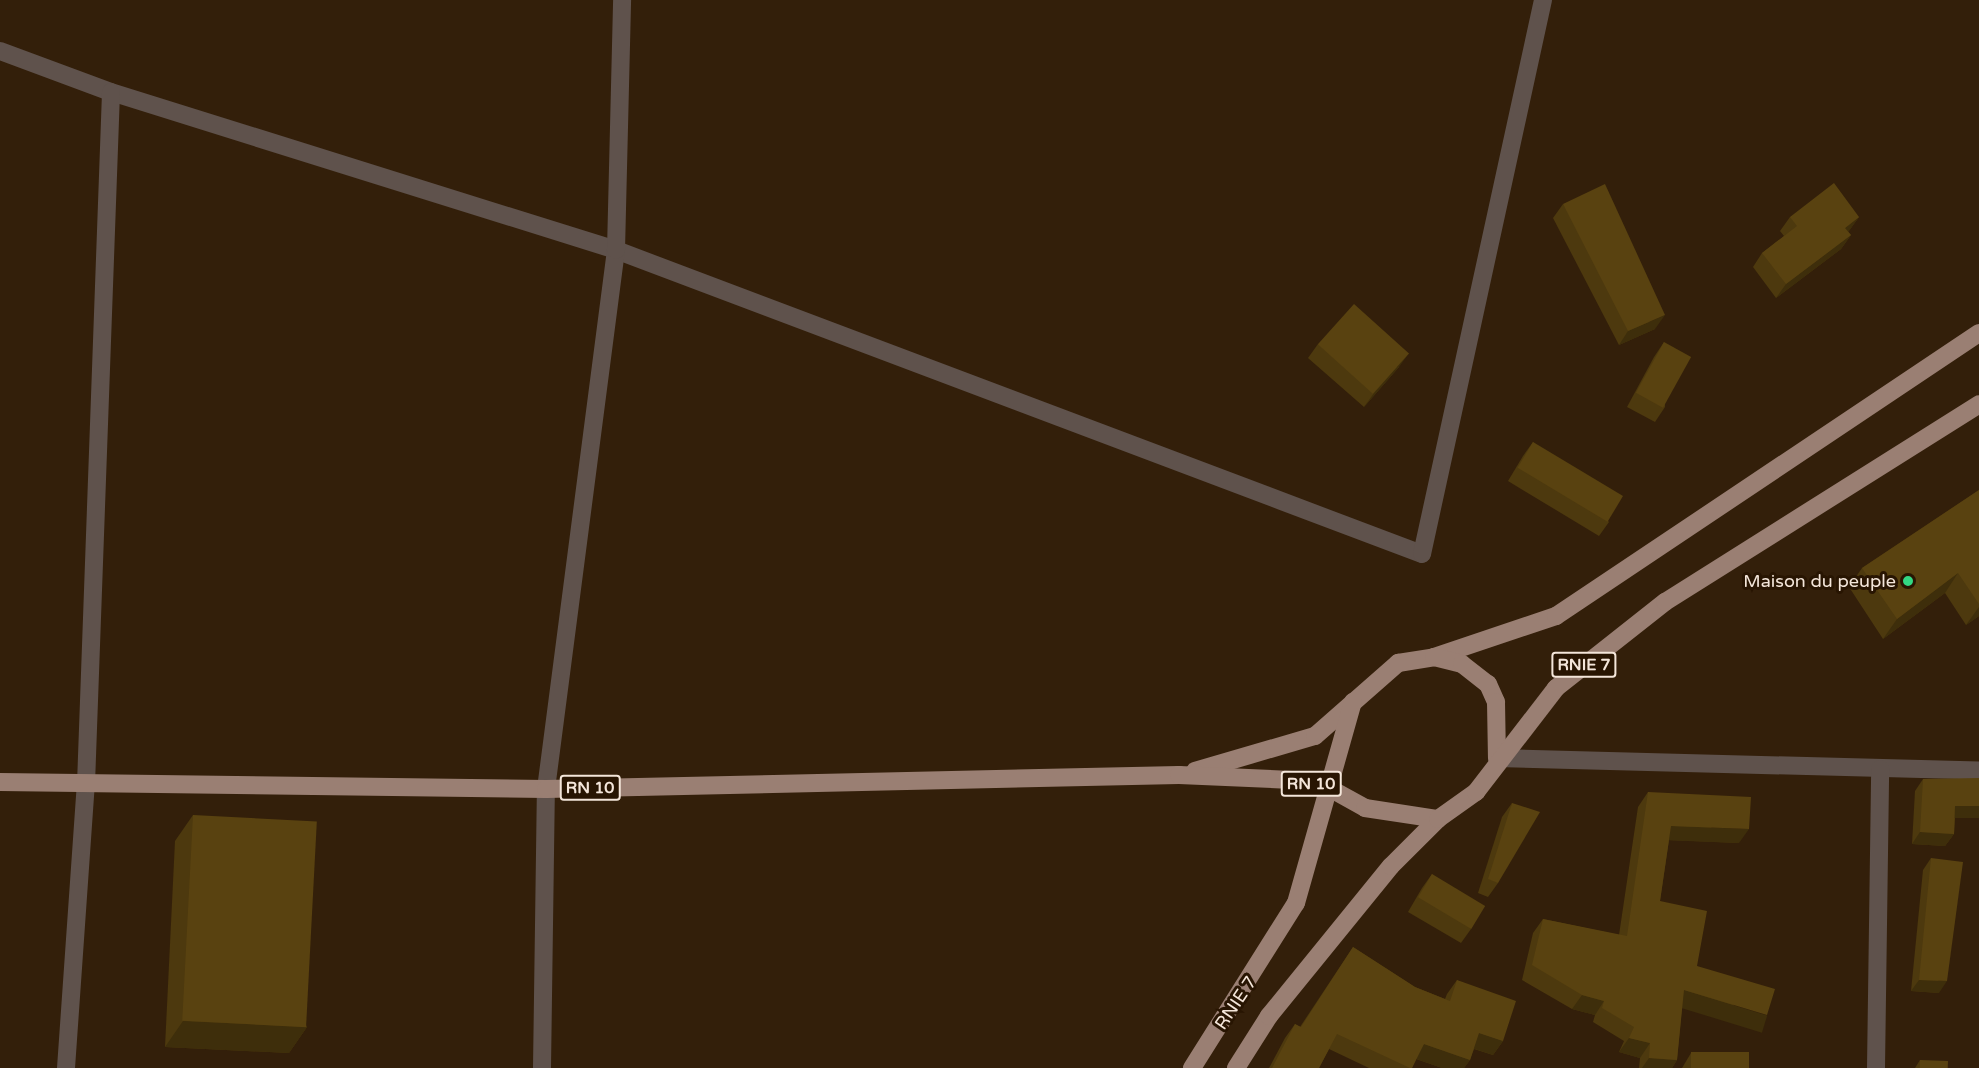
<!DOCTYPE html>
<html>
<head>
<meta charset="utf-8">
<style>
  body { margin:0 }
  #map { position:relative; width:1979px; height:1068px; overflow:hidden; background:#331f0a; font-family:"Varela Round",sans-serif }
  div>[style] { position:absolute }
  .minor>* { height:18px; margin:-9px; padding:0 9px; transform-origin:9px; border-radius:9px; background:#5f524c }
  .primary>* { height:18px; margin:-9px; padding:0 9px; transform-origin:9px; border-radius:9px; background:#9a7f73 }
  .wall>* { inset:0; background:#4d390e }
  .shaded-wall>* { inset:0; background:#3e2e0b; transform-origin:0 0 }
  .building>* { inset:0; background:#594210; transform-origin:0 0 }
  .dots>* { width:16px; height:16px; translate:-50% -50%; box-sizing:border-box; border:3px solid #281502; border-radius:50% }
  span { translate:-50% -50%; white-space:nowrap; text-align:center; line-height:1.15; -webkit-text-stroke:6px #281502; paint-order:stroke }
  .shield-label span { padding:2px 4px; background:#281502; border:2px solid; border-radius:4px; -webkit-text-stroke-width:0 }
  .shield-label { font-size:16px; color:#f4e6da; font-weight:700 }
  .poi-label { font-size:18px; color:#f4e6da }
  .right { translate:-100% -50%; text-align:right }
  .street-label { font-size:18px; color:#f4e6da }
</style>
</head>
<body>
<div id="map">
  <div class="minor">
    <div style="left:0;top:51px;width:118px;rotate:20.3deg"></div>
    <div style="left:111px;top:92px;width:529px;rotate:17.37deg"></div>
    <div style="left:616px;top:250px;width:861px;rotate:20.67deg"></div>
    <div style="left:1422px;top:554px;width:567px;rotate:-77.68deg"></div>
    <div style="left:1497px;top:758px;width:482px;rotate:1.5deg"></div>
    <div style="left:66px;top:1068px;width:285px;rotate:-86deg"></div>
    <div style="left:86px;top:784px;width:692px;rotate:-87.93deg"></div>
    <div style="left:542px;top:1068px;width:279px;rotate:-89.2deg"></div>
    <div style="left:546px;top:789px;width:544px;rotate:-82.6deg"></div>
    <div style="left:616px;top:250px;width:250px;rotate:-88.6deg"></div>
    <div style="left:1876px;top:1068px;width:299px;rotate:-89.2deg"></div>
  </div>
  <div class="primary">
    <div style="left:1434px;top:657px;width:129px;rotate:-18.6deg"></div>
    <div style="left:1556px;top:616px;width:509px;rotate:-33.78deg"></div>
    <div style="left:1195px;top:771px;width:125px;rotate:-16.3deg"></div>
    <div style="left:1315px;top:736px;width:111px;rotate:-41.3deg"></div>
    <div style="left:1398px;top:663px;width:36px;rotate:-9deg"></div>
    <div style="left:1434px;top:657px;width:29px;rotate:14deg"></div>
    <div style="left:1462px;top:664px;width:33px;rotate:38deg"></div>
    <div style="left:1488px;top:684px;width:20px;rotate:66deg"></div>
    <div style="left:1496px;top:702px;width:56px;rotate:89deg"></div>
    <div style="left:0;top:782px;width:546px;rotate:0.73deg"></div>
    <div style="left:546px;top:789px;width:633px;rotate:-1.27deg"></div>
    <div style="left:1179px;top:775px;width:113px;rotate:2.5deg"></div>
    <div style="left:1292px;top:780px;width:40px;rotate:13deg"></div>
    <div style="left:1331px;top:789px;width:39px;rotate:29deg"></div>
    <div style="left:1365px;top:808px;width:74px;rotate:8.6deg"></div>
    <div style="left:1192px;top:1068px;width:195px;rotate:-57.8deg"></div>
    <div style="left:1296px;top:903px;width:209px;rotate:-74.2deg"></div>
    <div style="left:1236px;top:1068px;width:62px;rotate:-57.6deg"></div>
    <div style="left:1269px;top:1016px;width:193px;rotate:-50.9deg"></div>
    <div style="left:1391px;top:866px;width:66px;rotate:-45deg"></div>
    <div style="left:1438px;top:819px;width:47px;rotate:-35.4deg"></div>
    <div style="left:1476px;top:792px;width:131px;rotate:-52.4deg"></div>
    <div style="left:1556px;top:688px;width:139px;rotate:-38.3deg"></div>
    <div style="left:1665px;top:602px;width:371px;rotate:-32.2deg"></div>
  </div>
  <div class="wall">
    <div style="clip-path:polygon(1563px 204px,1655px 329px,1619px 345px,1553px 218px)"></div>
    <div style="clip-path:polygon(1790px 217px,1859px 217px,1848px 232px,1851px 235px,1841px 249px,1776px 298px,1753px 267px,1762px 253px,1784px 236px,1780px 231px)"></div>
    <div style="clip-path:polygon(1664px 342px,1665px 407px,1655px 422px,1627px 407px,1654px 357px)"></div>
    <div style="clip-path:polygon(1318px 344px,1399px 367px,1364px 407px,1308px 358px)"></div>
    <div style="clip-path:polygon(1533px 442px,1609px 522px,1599px 536px,1508px 481px,1523px 456px)"></div>
    <div style="clip-path:polygon(1979px 490px,1979px 616px,1966px 625px,1945px 593px,1883px 639px,1849px 587px,1862px 568px)"></div>
    <div style="clip-path:polygon(1923px 779px,1955px 818px,1954px 834px,1945px 846px,1912px 844px,1915px 791px)"></div>
    <div style="clip-path:polygon(1648px 792px,1739px 843px,1669px 840px,1660px 901px,1697px 966px,1757px 1030px,1682px 1007px,1677px 1060px,1672px 1068px,1639px 1068px,1640px 1058px,1619px 1052px,1624px 1041px,1593px 1022px,1595px 1015px,1572px 1009px,1522px 980px,1533px 933px,1543px 919px,1619px 935px,1638px 807px)"></div>
    <div style="clip-path:polygon(1512px 803px,1498px 883px,1488px 897px,1478px 893px,1502px 817px)"></div>
    <div style="clip-path:polygon(193px 815px,307px 1027px,289px 1053px,165px 1047px,175px 841px)"></div>
    <div style="clip-path:polygon(1931px 858px,1939px 993px,1911px 991px,1923px 870px)"></div>
    <div style="clip-path:polygon(1432px 874px,1471px 929px,1461px 943px,1408px 912px,1422px 888px)"></div>
    <div style="clip-path:polygon(1353px 947px,1415px 987px,1445px 999px,1447px 994px,1457px 980px,1503px 1041px,1493px 1055px,1474px 1049px,1470px 1060px,1464px 1068px,1442px 1068px,1416px 1059px,1412px 1068px,1369px 1068px,1329px 1049px,1319px 1068px,1269px 1068px,1285px 1038px,1295px 1024px,1300px 1027px)"></div>
    <div style="clip-path:polygon(1691px 1053px,1749px 1068px,1682px 1068px)"></div>
    <div style="clip-path:polygon(1920px 1060px,1948px 1068px,1915px 1068px)"></div>
  </div>
  <div class="shaded-wall">
    <div style="clip-path:polygon(1859px 217px,1849px 231px,1836px 242px,1845px 228px)"></div>
    <div style="clip-path:polygon(1851px 235px,1841px 249px,1776px 298px,1786px 284px)"></div>
    <div style="clip-path:polygon(1665px 315px,1655px 329px,1619px 345px,1628px 331px)"></div>
    <div style="clip-path:polygon(1409px 353px,1399px 367px,1364px 407px,1374px 393px)"></div>
    <div style="clip-path:polygon(1958px 573px,1945px 593px,1883px 639px,1897px 619px)"></div>
    <div style="clip-path:polygon(1979px 607px,1979px 616px,1966px 625px)"></div>
    <div style="clip-path:polygon(1955px 806px,1979px 806px,1979px 818px,1947px 818px)"></div>
    <div style="clip-path:polygon(1671px 826px,1749px 829px,1739px 843px,1661px 840px)"></div>
    <div style="clip-path:polygon(1920px 832px,1954px 834px,1945px 846px,1912px 844px)"></div>
    <div style="clip-path:polygon(1919px 980px,1947px 981px,1939px 993px,1911px 991px)"></div>
    <div style="left:1684px;top:990px;width:87px;height:18px;rotate:17deg"></div>
    <div style="clip-path:polygon(1582px 995px,1604px 1001px,1595px 1015px,1572px 1009px)"></div>
    <div style="clip-path:polygon(183px 1021px,307px 1027px,289px 1053px,165px 1047px)"></div>
    <div style="clip-path:polygon(1479px 1033px,1503px 1041px,1493px 1055px,1469px 1047px)"></div>
    <div style="clip-path:polygon(1629px 1038px,1650px 1043px,1640px 1058px,1619px 1052px)"></div>
    <div style="clip-path:polygon(1424px 1044px,1470px 1060px,1464px 1068px,1442px 1068px,1414px 1058px)"></div>
    <div style="clip-path:polygon(1649px 1058px,1677px 1060px,1672px 1068px,1642px 1068px)"></div>
  </div>
  <div class="building">
    <div style="clip-path:polygon(1834px 183px,1859px 217px,1845px 228px,1851px 235px,1786px 284px,1762px 253px,1797px 226px,1790px 217px)"></div>
    <div style="clip-path:polygon(1605px 184px,1665px 315px,1628px 331px,1563px 204px)"></div>
    <div style="left:1354px;top:304px;width:74px;height:54px;rotate:42deg"></div>
    <div style="left:1664px;top:342px;width:31px;height:58px;rotate:29deg"></div>
    <div style="left:1533px;top:442px;width:105px;height:30px;rotate:31deg"></div>
    <div style="clip-path:polygon(1979px 490px,1979px 604px,1958px 573px,1897px 619px,1862px 568px)"></div>
    <div style="clip-path:polygon(1979px 778px,1979px 806px,1955px 806px,1954px 834px,1920px 832px,1923px 779px)"></div>
    <div style="clip-path:polygon(1648px 792px,1751px 797px,1749px 829px,1671px 826px,1660px 901px,1707px 911px,1697px 966px,1775px 989px,1767px 1015px,1684px 990px,1677px 1060px,1649px 1058px,1650px 1043px,1629px 1038px,1634px 1027px,1602px 1008px,1604px 1001px,1582px 995px,1532px 965px,1543px 919px,1627px 936px)"></div>
    <div style="clip-path:polygon(1512px 803px,1540px 812px,1498px 883px,1488px 879px)"></div>
    <div style="left:193px;top:815px;width:124px;height:206px;rotate:3deg"></div>
    <div style="clip-path:polygon(1931px 858px,1963px 862px,1947px 981px,1919px 980px)"></div>
    <div style="left:1432px;top:874px;width:62px;height:27px;rotate:31deg"></div>
    <div style="clip-path:polygon(1353px 947px,1415px 987px,1450px 1001px,1457px 980px,1516px 1001px,1503px 1041px,1479px 1033px,1470px 1060px,1424px 1044px,1412px 1068px,1410px 1068px,1337px 1034px,1319px 1068px,1272px 1068px,1295px 1024px,1301px 1027px)"></div>
    <div style="left:1749px;top:1052px;width:16px;height:58px;rotate:90deg"></div>
    <div style="left:1920px;top:1060px;width:28px;height:8px;rotate:2deg"></div>
  </div>
  <div class="dots">
    <div style="left:1908px;top:581px;background:#33d882"></div>
  </div>
  <div class="shield-label">
    <span style="left:1584px;top:665px">RNIE 7</span>
    <span style="left:1311px;top:784px">RN 10</span>
    <span style="left:590px;top:788px">RN 10</span>
  </div>
  <div class="poi-label">
    <span class="right" style="left:1896px;top:581px">Maison du peuple</span>
  </div>
  <div class="street-label">
    <span style="left:1236px;top:1003px;rotate:-56deg">RNIE 7</span>
  </div>
</div>
</body>
</html>
